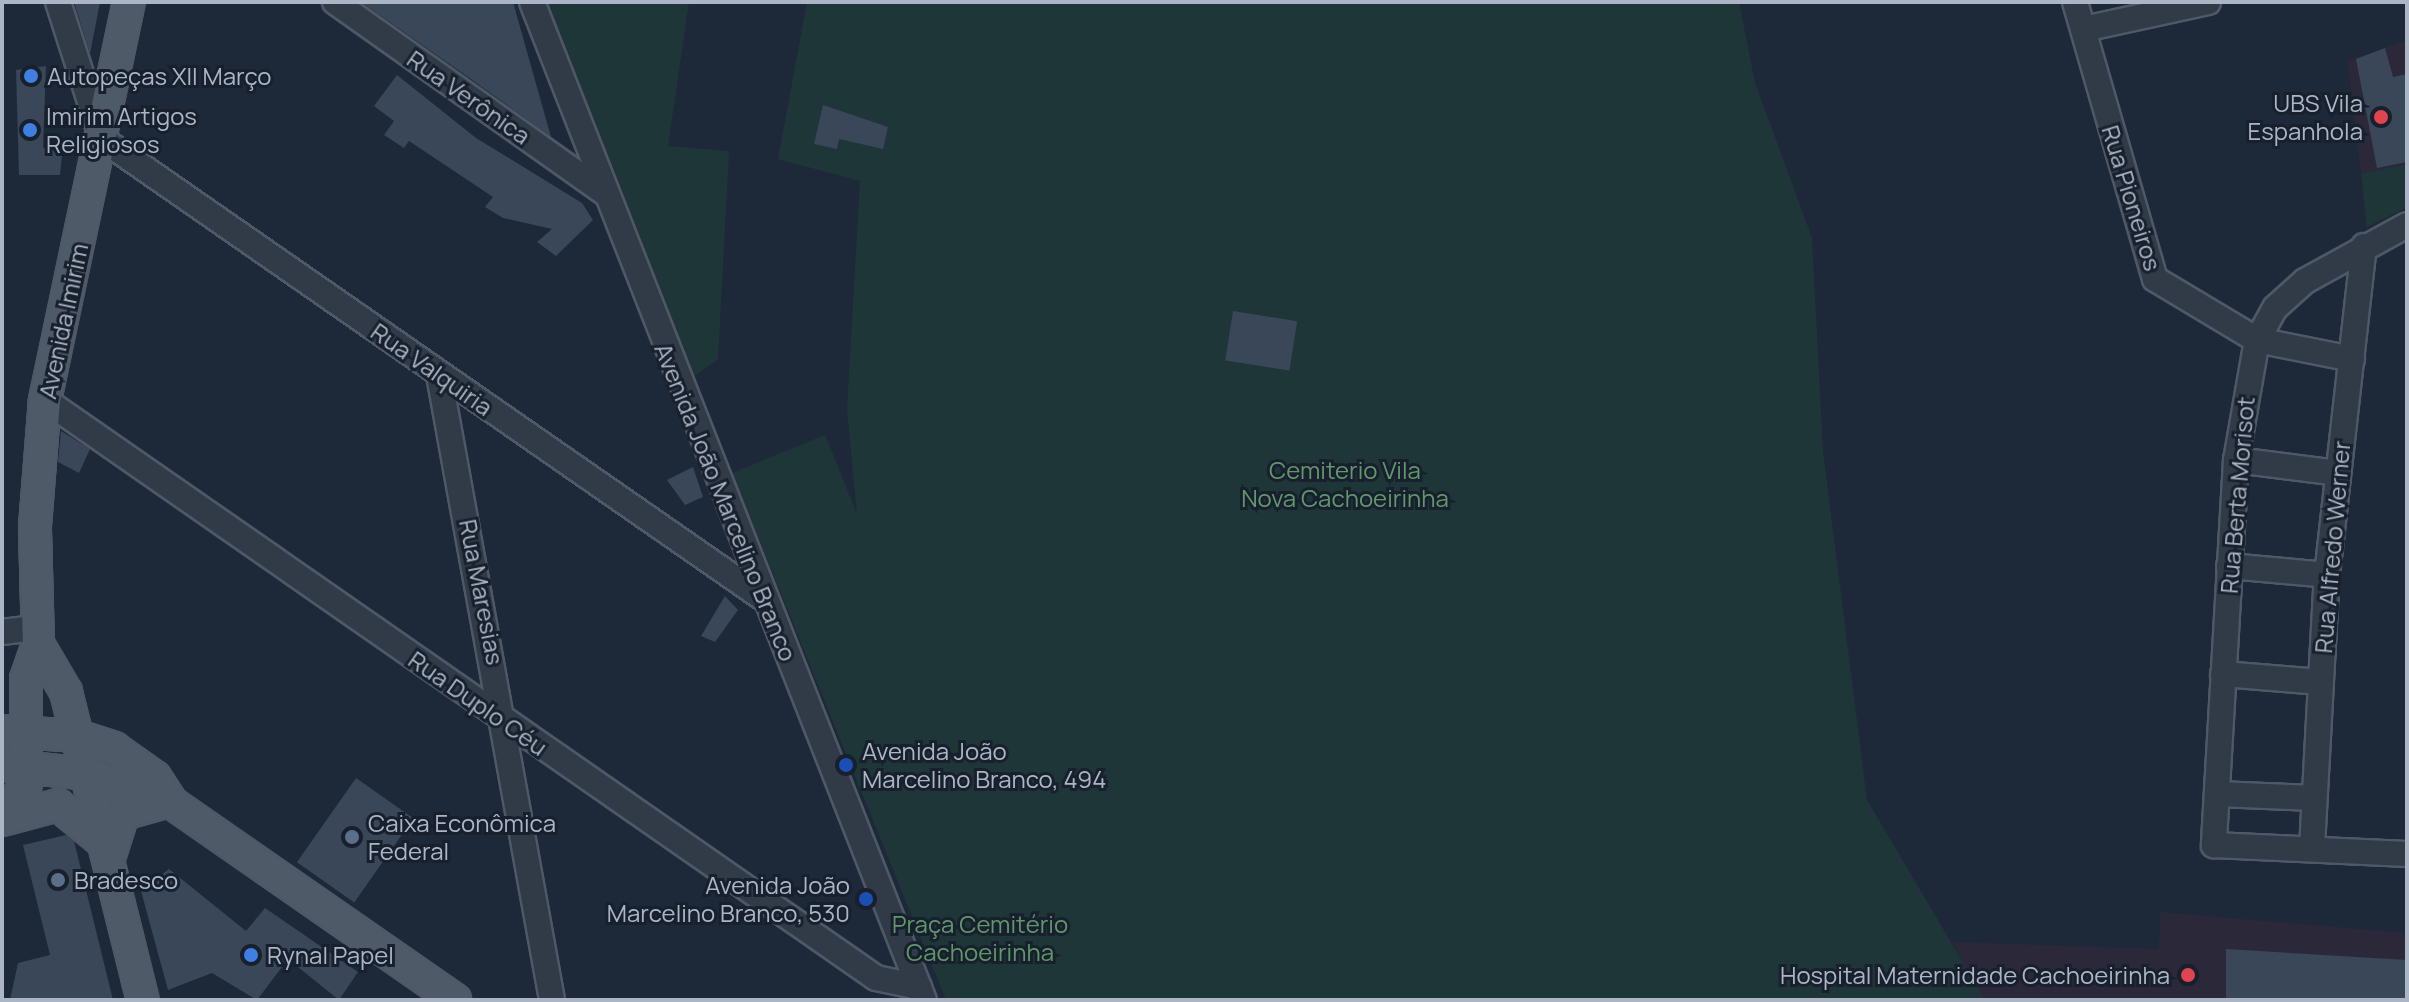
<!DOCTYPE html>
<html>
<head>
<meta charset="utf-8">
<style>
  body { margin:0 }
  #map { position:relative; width:2409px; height:1002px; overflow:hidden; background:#1d2938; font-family:Manrope,sans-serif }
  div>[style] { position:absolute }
  .medical>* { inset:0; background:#2b2939 }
  .green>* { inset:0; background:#1f3639 }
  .building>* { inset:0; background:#394759; transform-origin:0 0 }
  .roads { filter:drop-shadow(2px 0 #4f5867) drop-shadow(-2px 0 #4f5867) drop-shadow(0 2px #4f5867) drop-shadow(0 -2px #4f5867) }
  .minor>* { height:24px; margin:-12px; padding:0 12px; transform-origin:12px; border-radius:12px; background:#313b48 }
  .major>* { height:30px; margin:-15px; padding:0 15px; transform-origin:15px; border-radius:15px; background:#4f5a69 }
  .dots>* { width:22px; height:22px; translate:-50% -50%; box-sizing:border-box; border:4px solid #17202c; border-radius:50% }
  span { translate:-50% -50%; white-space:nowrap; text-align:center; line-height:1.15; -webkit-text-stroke:6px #17202c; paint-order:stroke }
  .poi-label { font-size:24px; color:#abb5c6 }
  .left { translate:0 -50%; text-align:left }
  .right { translate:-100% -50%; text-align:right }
  .street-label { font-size:24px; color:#abb5c6 }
  .park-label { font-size:24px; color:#61976d }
  .frame { position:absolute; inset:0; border:4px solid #abb5c6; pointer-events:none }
</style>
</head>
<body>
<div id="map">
  <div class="medical">
    <div style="clip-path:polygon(2407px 40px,2407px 207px,2367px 227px,2348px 61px)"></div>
    <div style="clip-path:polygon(2160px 912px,2407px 933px,2407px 1000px,1980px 1000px,1953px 942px,2159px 949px)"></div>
  </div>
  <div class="green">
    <div style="clip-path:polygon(545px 2px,689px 2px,668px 146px,729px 151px,718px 359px,688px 381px)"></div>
    <div style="clip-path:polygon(807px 2px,1739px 2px,1755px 83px,1812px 238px,1823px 451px,1867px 800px,1985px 1000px,946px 1000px,732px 473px,825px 435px,857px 514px,847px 409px,860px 181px,778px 159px)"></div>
    <div style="clip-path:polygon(2407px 164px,2407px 207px,2367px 227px,2361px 174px)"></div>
  </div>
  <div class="building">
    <div style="clip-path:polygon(74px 2px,100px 2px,90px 54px)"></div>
    <div style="clip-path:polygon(361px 2px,513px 2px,551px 137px,475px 82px)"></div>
    <div style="clip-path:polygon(2385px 48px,2393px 77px,2407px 74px,2407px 162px,2377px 168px,2356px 59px)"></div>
    <div style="clip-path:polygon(46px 66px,43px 148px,63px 145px,60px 175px,19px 175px,16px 70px)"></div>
    <div style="clip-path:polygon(397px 75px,476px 138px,582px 203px,593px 220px,556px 256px,537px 242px,552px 229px,503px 218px,485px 207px,493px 197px,409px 141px,404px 148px,384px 135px,394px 121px,374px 106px)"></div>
    <div style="clip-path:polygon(823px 105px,888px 127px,883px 149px,839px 139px,837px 149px,814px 144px)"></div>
    <div style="left:1233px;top:311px;width:65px;height:50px;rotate:9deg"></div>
    <div style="clip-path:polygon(61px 431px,90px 449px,79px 473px,58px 462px)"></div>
    <div style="clip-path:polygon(693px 467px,703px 497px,685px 505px,667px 480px)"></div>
    <div style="clip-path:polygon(725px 596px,738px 610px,715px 642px,701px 636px)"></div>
    <div style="left:356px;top:778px;width:70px;height:103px;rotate:35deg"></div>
    <div style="clip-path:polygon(66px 835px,74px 841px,113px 1000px,10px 1000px,18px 963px,50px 955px,23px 845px)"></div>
    <div style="clip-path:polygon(169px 869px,246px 931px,265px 908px,358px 972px,339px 1000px,288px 959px,257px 1000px,212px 973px,168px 990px,141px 891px)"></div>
    <div style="clip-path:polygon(2226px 949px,2407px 960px,2407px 1000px,2226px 1000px)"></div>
  </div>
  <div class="roads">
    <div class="minor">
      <div style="left:58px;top:2px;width:144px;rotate:72.2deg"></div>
      <div style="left:102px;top:139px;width:805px;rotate:34.78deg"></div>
      <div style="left:335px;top:2px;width:329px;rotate:35.3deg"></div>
      <div style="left:532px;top:2px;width:1072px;rotate:68.56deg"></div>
      <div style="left:2075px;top:2px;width:288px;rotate:73.9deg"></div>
      <div style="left:2155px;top:279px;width:119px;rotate:30.9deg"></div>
      <div style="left:2257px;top:340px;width:97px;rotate:11.3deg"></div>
      <div style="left:2084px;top:29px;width:127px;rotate:-12.3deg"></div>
      <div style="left:2407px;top:225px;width:116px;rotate:151.2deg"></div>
      <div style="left:2305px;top:281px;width:40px;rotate:138deg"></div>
      <div style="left:2275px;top:308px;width:37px;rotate:119deg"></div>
      <div style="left:2257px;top:340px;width:122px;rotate:99.9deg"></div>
      <div style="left:2236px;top:460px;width:386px;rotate:93.3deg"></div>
      <div style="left:2214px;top:845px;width:193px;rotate:2.7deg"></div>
      <div style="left:439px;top:375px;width:635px;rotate:79.75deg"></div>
      <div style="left:45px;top:400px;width:1012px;rotate:34.82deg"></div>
      <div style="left:876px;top:978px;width:44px;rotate:11.8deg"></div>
      <div style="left:2236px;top:460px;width:102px;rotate:7.3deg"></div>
      <div style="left:2229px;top:566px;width:98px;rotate:5.2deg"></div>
      <div style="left:2px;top:632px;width:35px;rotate:-7deg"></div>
      <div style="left:2223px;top:674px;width:98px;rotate:4.7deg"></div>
      <div style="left:2217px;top:794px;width:97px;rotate:2.4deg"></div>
      <div style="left:2312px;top:848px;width:273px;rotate:-86.9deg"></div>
      <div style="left:2327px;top:575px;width:331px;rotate:-83.6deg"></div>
    </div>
    <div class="major">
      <div style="left:38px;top:644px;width:56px;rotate:59.7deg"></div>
      <div style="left:66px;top:692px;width:317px;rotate:76deg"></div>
      <div style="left:2px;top:731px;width:76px;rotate:3.8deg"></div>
      <div style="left:78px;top:736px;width:38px;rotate:18deg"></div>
      <div style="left:114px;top:748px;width:50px;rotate:35.3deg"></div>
      <div style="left:155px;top:777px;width:31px;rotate:57deg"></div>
      <div style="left:2px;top:765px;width:85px;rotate:6deg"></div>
      <div style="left:87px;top:774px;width:90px;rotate:18.8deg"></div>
      <div style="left:172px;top:803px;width:345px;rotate:34.8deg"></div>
      <div style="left:6px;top:819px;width:54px;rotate:-15.1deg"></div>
      <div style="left:58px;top:805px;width:58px;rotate:39.4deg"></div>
      <div style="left:2px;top:820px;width:43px;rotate:-56.3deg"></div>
      <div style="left:26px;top:784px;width:105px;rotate:-90deg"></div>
      <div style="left:26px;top:679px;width:37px;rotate:-71deg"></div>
      <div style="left:38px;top:644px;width:118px;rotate:-91.5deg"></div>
      <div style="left:35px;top:526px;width:126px;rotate:-85.5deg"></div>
      <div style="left:45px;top:400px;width:407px;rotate:-78.1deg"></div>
      <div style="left:109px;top:858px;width:46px;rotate:-72.3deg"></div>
      <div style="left:123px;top:814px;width:45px;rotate:-15.6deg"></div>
    </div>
  </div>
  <div class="dots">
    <div style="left:31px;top:76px;background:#3f7fe0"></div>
    <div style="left:2381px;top:117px;background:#e0444e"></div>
    <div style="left:30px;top:130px;background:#3f7fe0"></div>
    <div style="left:846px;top:765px;background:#1a4fb4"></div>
    <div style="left:352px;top:837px;background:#5c6f8a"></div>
    <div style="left:58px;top:880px;background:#5c6f8a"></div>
    <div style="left:866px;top:899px;background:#1a4fb4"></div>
    <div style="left:251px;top:955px;background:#3f7fe0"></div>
    <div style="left:2188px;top:975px;background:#e0444e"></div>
  </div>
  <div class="poi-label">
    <span class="left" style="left:47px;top:76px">Autopeças XII Março</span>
    <span class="right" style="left:2363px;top:117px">UBS Vila<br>Espanhola</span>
    <span class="left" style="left:46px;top:130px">Imirim Artigos<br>Religiosos</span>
    <span class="left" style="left:862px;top:765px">Avenida João<br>Marcelino Branco, 494</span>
    <span class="left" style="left:368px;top:837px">Caixa Econômica<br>Federal</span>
    <span class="left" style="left:74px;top:880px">Bradesco</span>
    <span class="right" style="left:850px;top:899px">Avenida João<br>Marcelino Branco, 530</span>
    <span class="left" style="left:267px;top:955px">Rynal Papel</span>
    <span class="right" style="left:2170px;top:975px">Hospital Maternidade Cachoeirinha</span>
  </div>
  <div class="street-label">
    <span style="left:469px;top:97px;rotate:35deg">Rua Verônica</span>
    <span style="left:2132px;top:198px;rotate:73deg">Rua Pioneiros</span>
    <span style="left:63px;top:321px;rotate:-78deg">Avenida Imirim</span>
    <span style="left:432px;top:369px;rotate:35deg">Rua Valquiria</span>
    <span style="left:2237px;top:495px;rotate:-85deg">Rua Berta Morisot</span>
    <span style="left:726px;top:502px;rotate:68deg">Avenida João Marcelino Branco</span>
    <span style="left:2332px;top:547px;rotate:-85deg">Rua Alfredo Werner</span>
    <span style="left:482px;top:592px;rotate:79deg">Rua Maresias</span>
    <span style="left:478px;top:703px;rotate:35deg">Rua Duplo Céu</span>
  </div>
  <div class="park-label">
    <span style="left:1345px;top:484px">Cemiterio Vila<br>Nova Cachoeirinha</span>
    <span style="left:980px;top:938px">Praça Cemitério<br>Cachoeirinha</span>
  </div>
  <div class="frame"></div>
</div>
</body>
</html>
